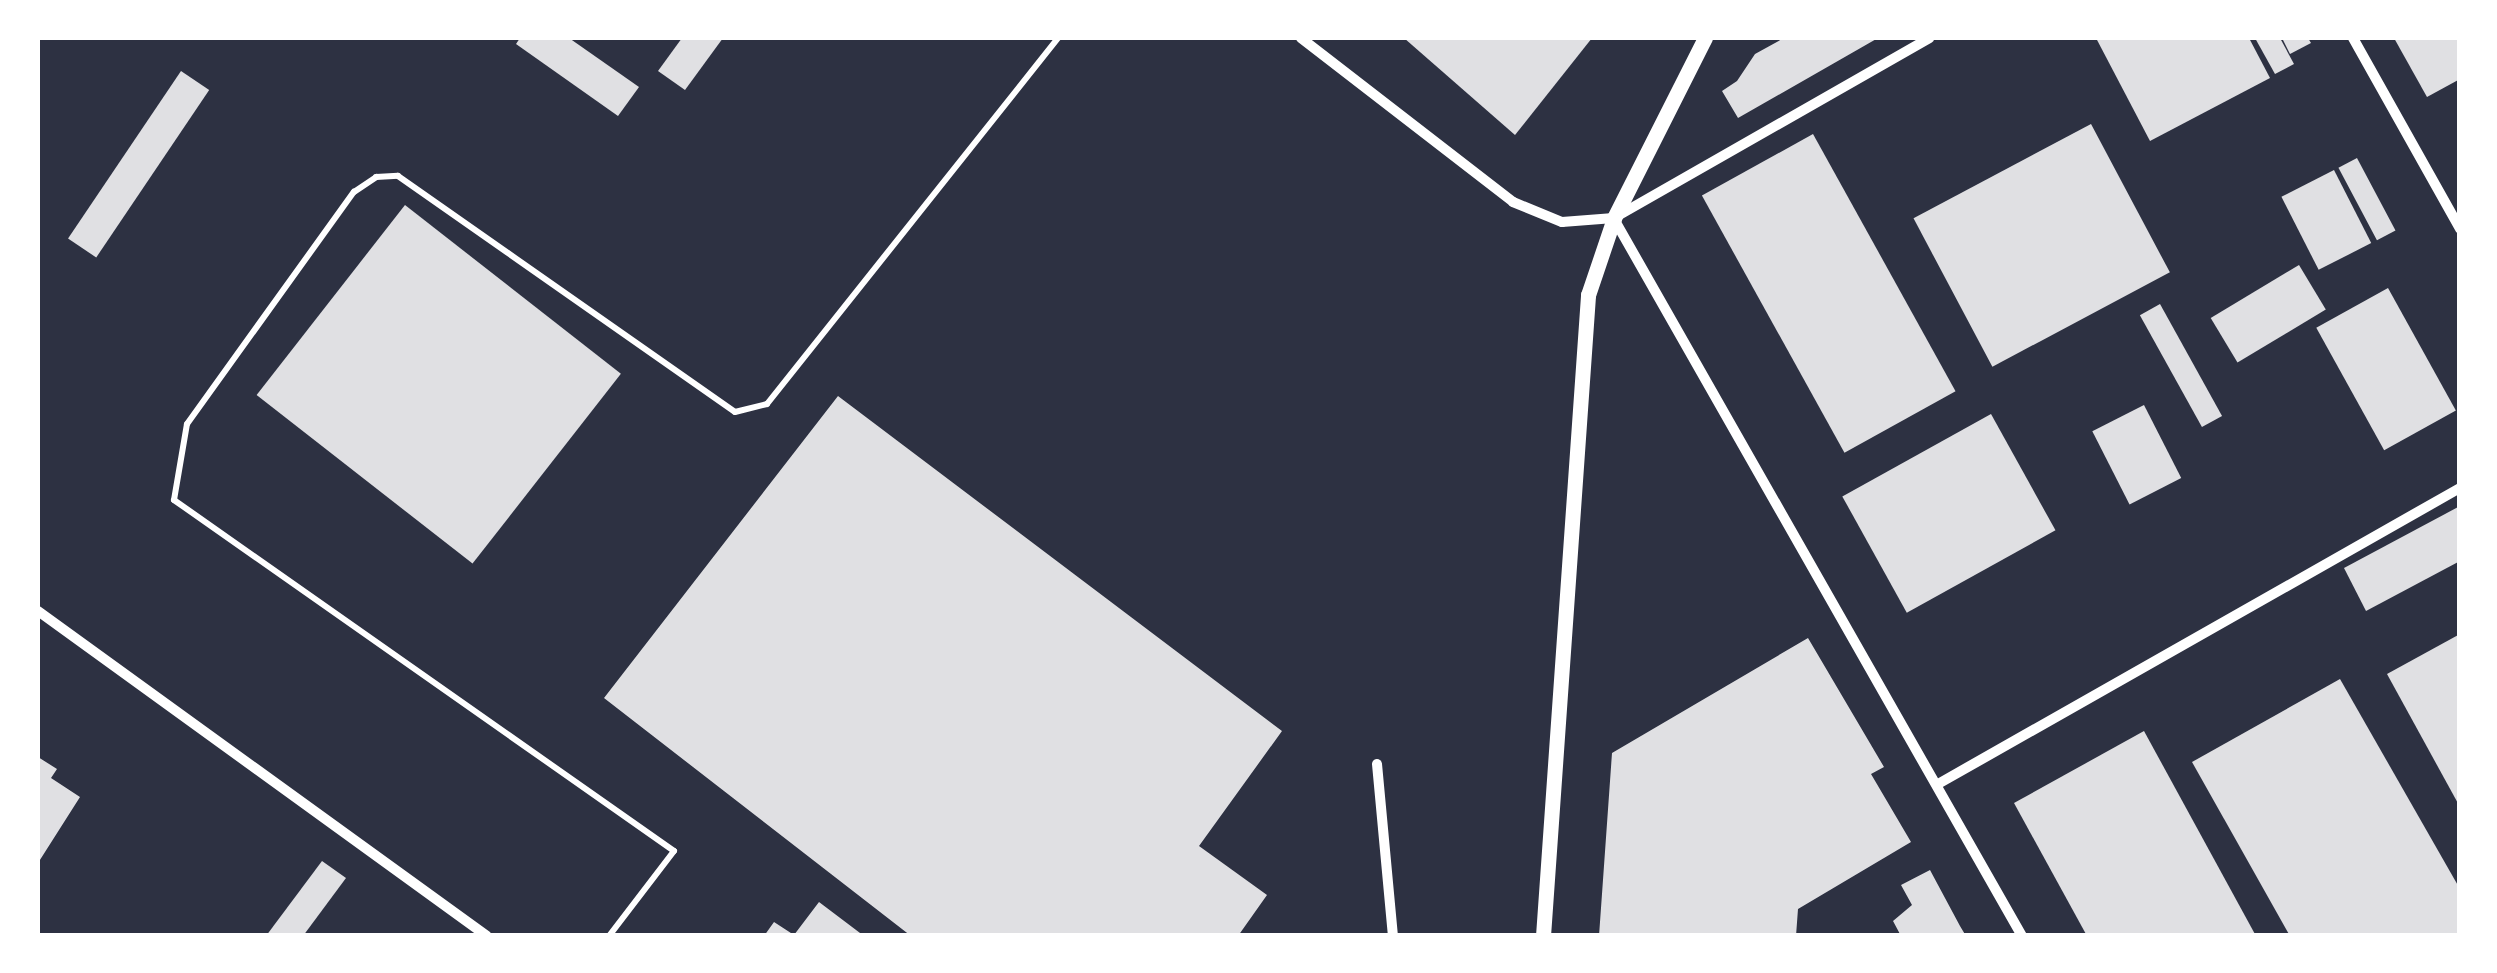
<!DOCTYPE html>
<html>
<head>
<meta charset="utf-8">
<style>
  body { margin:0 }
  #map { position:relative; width:2497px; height:973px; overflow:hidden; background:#2d3142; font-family:Manrope,sans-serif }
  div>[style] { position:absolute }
  .building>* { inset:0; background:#e0e0e3; transform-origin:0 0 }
  .service>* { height:6px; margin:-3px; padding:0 3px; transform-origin:3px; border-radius:3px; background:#fff }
  .minor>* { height:10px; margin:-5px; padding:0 5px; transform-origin:5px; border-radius:5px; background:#fff }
  .tertiary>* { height:15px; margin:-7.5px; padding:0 7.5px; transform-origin:7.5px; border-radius:7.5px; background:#fff }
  span { translate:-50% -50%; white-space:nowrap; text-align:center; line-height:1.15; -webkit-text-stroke:10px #fff; paint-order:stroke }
  .frame { position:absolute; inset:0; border:40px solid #fff; pointer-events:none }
</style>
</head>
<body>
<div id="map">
  <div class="building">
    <div style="clip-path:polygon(520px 38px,569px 38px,639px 87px,618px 116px,516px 44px)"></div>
    <div style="clip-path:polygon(682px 38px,723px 38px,685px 90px,658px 71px)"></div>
    <div style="clip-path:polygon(1404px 38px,1592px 38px,1515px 135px)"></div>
    <div style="clip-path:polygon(1784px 38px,1878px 38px,1738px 118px,1722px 91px,1737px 81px,1755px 54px)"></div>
    <div style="clip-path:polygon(2096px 38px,2249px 38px,2270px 78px,2150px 141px)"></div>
    <div style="clip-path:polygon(2255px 38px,2280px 38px,2294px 64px,2275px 74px)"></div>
    <div style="clip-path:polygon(2282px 38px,2308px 38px,2311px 43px,2290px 54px)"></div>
    <div style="clip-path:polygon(2394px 38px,2460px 38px,2460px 79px,2427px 97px)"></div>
    <div style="left:181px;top:71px;width:34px;height:202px;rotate:34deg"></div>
    <div style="left:2091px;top:124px;width:168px;height:201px;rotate:62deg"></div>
    <div style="left:1813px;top:134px;width:294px;height:127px;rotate:61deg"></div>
    <div style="left:2357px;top:158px;width:82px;height:21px;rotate:62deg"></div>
    <div style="left:2334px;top:170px;width:82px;height:59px;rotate:63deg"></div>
    <div style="left:405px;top:205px;width:274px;height:241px;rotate:38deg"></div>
    <div style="left:2299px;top:265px;width:52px;height:103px;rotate:59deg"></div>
    <div style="left:2388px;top:288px;width:140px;height:82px;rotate:61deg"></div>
    <div style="left:2160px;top:304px;width:128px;height:23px;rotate:61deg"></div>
    <div style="clip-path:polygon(838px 396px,1282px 731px,1199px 846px,1267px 895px,1238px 936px,911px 936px,604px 698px)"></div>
    <div style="left:2144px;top:405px;width:82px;height:58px;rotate:63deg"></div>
    <div style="left:1991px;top:414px;width:133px;height:170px;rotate:61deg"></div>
    <div style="clip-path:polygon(2460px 506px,2460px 561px,2366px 611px,2344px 568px)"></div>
    <div style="clip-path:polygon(2460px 634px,2460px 807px,2387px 674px)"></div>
    <div style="clip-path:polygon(1808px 638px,1884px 767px,1871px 774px,1911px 842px,1798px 909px,1796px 936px,1599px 936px,1612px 753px)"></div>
    <div style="clip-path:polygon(2340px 679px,2460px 889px,2460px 936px,2290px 936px,2192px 762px)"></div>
    <div style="clip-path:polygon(2144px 731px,2256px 936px,2087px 936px,2014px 803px)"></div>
    <div style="clip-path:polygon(38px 757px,57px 769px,51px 778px,80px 797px,38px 863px)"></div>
    <div style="clip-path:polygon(322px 861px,346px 878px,303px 936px,266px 936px)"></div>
    <div style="clip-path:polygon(1930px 870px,1960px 926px,1966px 936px,1901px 936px,1893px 921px,1912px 905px,1901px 885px)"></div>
    <div style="clip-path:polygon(819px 902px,864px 936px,764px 936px,774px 922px,794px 935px)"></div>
  </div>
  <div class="service">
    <div style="left:609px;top:936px;width:107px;rotate:-52.6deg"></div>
    <div style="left:674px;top:851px;width:611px;rotate:-144.93deg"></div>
    <div style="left:174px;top:500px;width:77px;rotate:-80.3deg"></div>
    <div style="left:187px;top:424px;width:286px;rotate:-54.3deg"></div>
    <div style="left:354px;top:192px;width:27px;rotate:-34deg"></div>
    <div style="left:376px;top:177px;width:22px;rotate:-3deg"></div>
    <div style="left:398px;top:176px;width:411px;rotate:35deg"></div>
    <div style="left:735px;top:412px;width:33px;rotate:-14deg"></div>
    <div style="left:767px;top:404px;width:468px;rotate:-51.5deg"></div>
  </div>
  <div class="minor">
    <div style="left:1301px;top:38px;width:268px;rotate:37.7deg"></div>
    <div style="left:1513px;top:202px;width:53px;rotate:22.2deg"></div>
    <div style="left:1562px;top:222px;width:52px;rotate:-4.4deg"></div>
    <div style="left:1614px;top:218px;width:363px;rotate:-29.7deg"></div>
    <div style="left:2353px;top:38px;width:219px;rotate:60.7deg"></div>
    <div style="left:1614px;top:219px;width:825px;rotate:60.36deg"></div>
    <div style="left:38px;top:611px;width:554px;rotate:35.9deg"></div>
    <div style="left:1377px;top:764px;width:173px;rotate:84.7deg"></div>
    <div style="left:1938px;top:784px;width:600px;rotate:-29.56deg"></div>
  </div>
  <div class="tertiary">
    <div style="left:1543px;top:936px;width:643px;rotate:-85.98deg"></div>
    <div style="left:1588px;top:295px;width:81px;rotate:-71.3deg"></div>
    <div style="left:1614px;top:218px;width:202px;rotate:-63.2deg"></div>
  </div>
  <div class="frame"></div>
</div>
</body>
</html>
